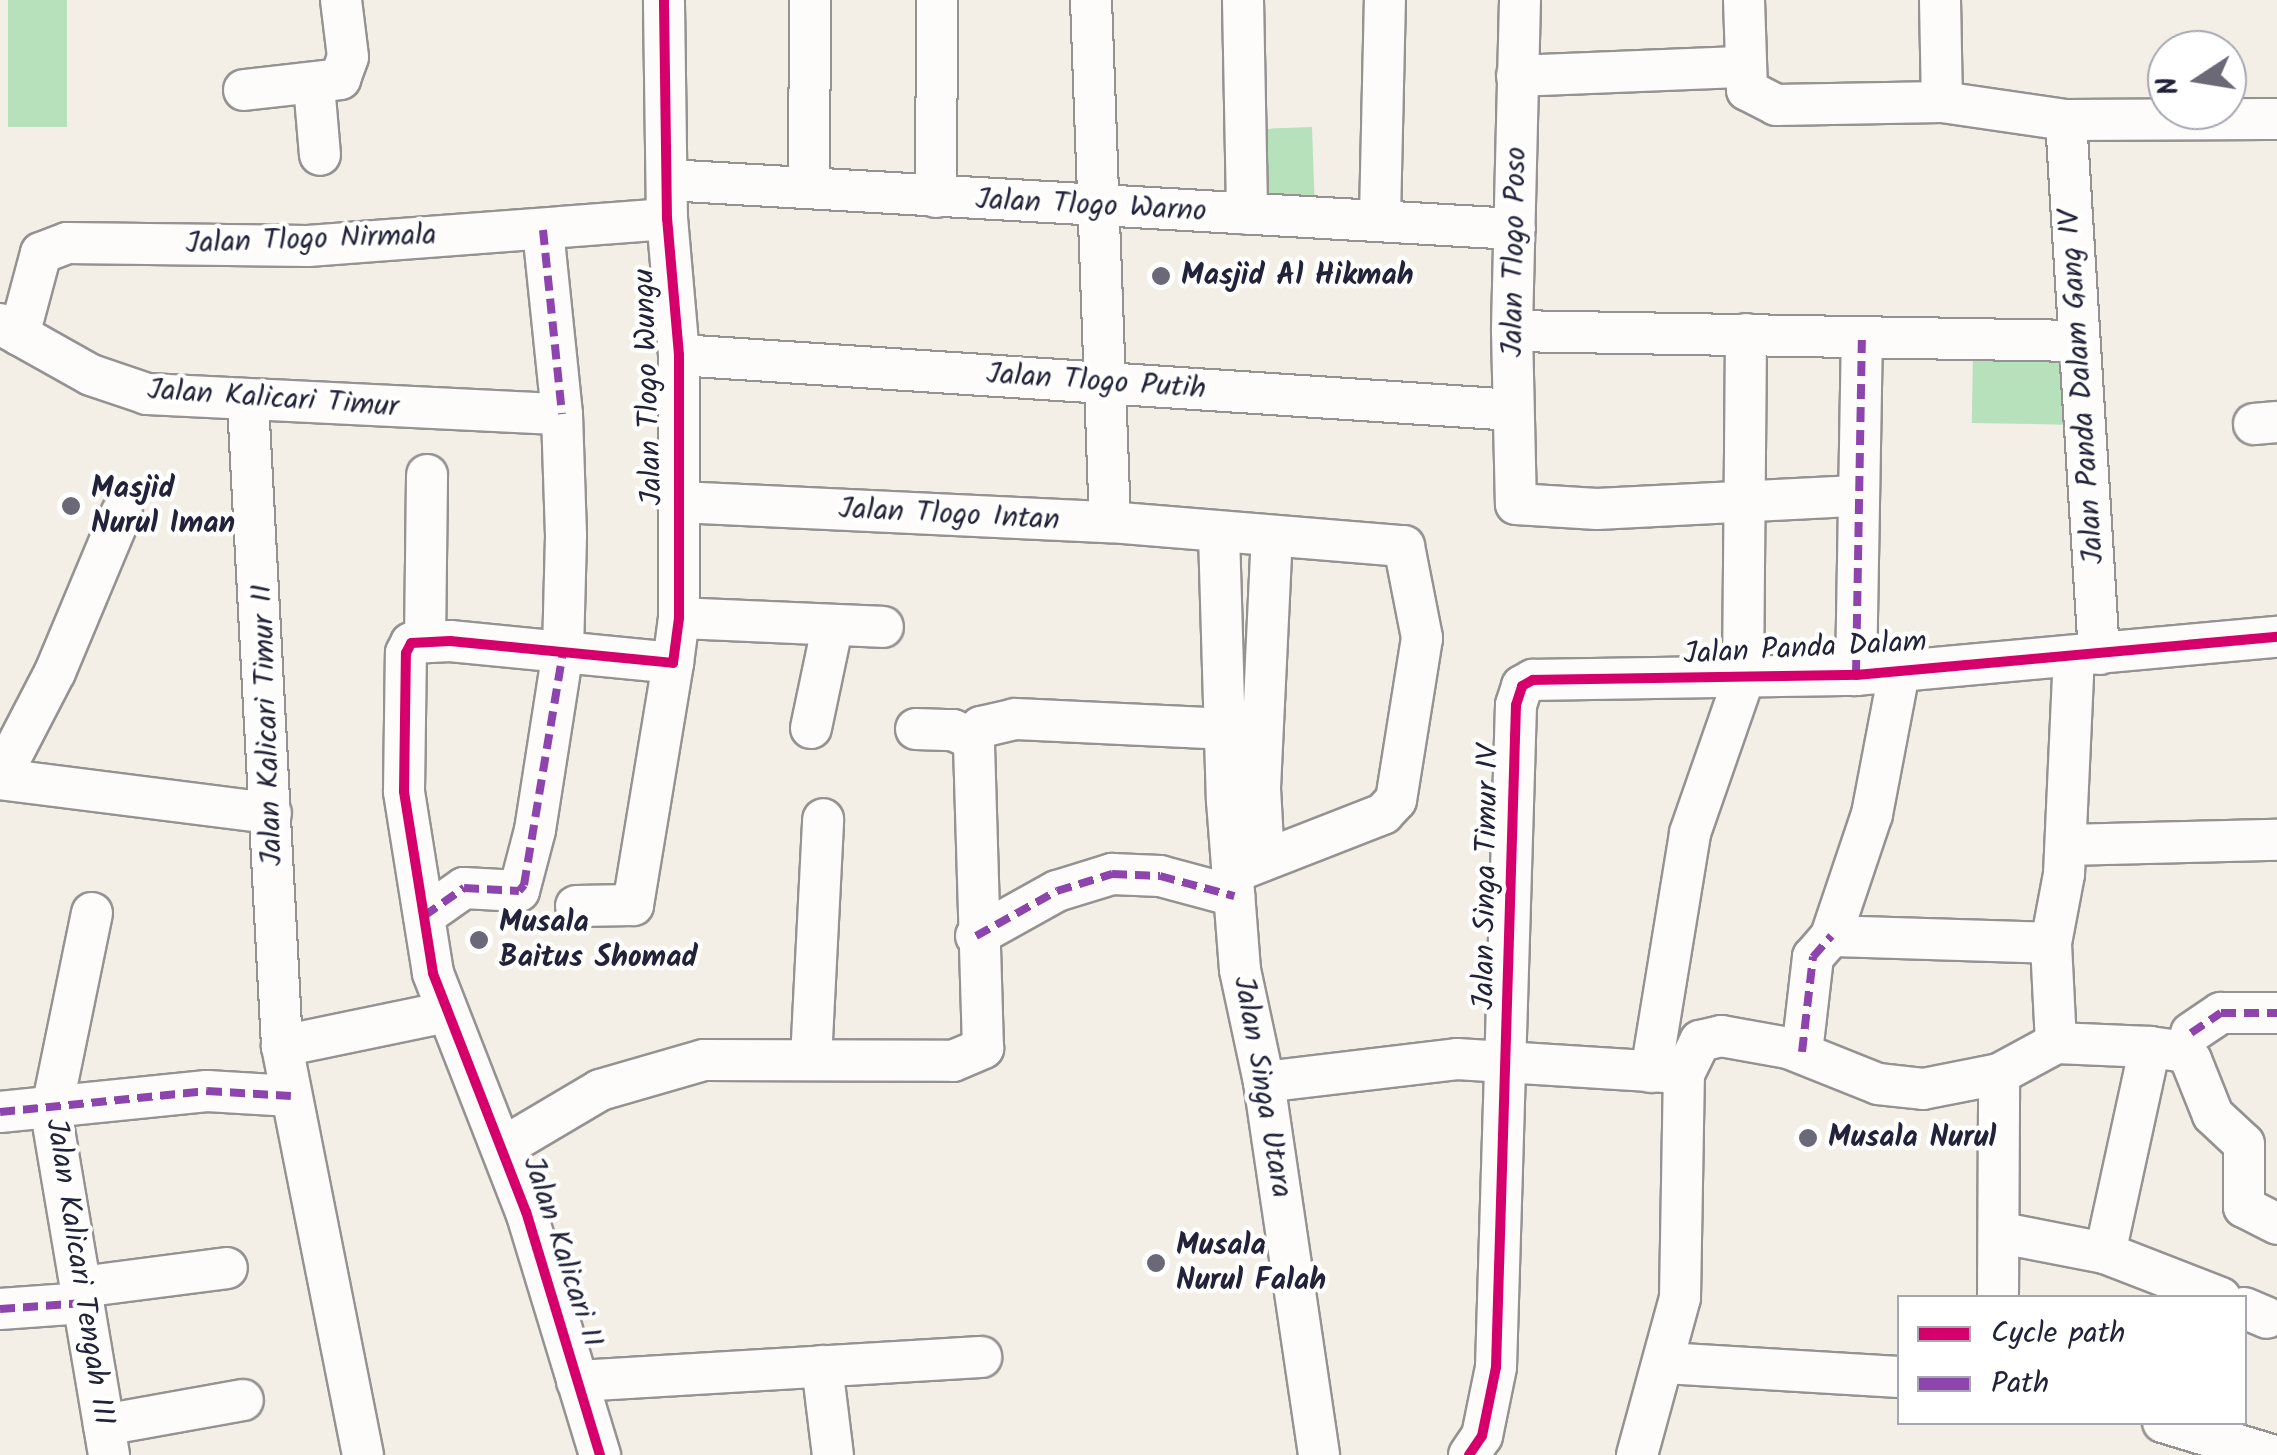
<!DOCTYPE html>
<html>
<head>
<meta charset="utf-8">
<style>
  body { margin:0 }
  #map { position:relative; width:2277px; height:1455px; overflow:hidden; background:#f3eee6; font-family:Kalam,sans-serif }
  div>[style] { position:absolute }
  .green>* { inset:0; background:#b7e1bb; transform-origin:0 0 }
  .roads { filter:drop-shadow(2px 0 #959292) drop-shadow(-2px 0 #959292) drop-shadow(0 2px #959292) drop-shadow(0 -2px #959292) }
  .minor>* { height:40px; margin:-20px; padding:0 20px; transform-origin:20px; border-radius:20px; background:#fdfcfb }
  .quiet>* { height:8px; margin-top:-4px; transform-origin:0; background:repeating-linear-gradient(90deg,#8e44ad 0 15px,transparent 0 23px) }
  .cycleway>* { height:10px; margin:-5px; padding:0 5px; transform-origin:5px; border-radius:5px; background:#d6006c }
  .dots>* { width:28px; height:28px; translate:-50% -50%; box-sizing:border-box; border:5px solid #fff; border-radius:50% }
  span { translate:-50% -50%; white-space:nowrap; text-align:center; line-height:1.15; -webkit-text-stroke:9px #fff; paint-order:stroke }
  .street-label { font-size:30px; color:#22223b }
  .poi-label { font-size:30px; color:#22223b; font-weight:700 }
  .left { translate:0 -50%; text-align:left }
  .legend { position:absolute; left:1897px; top:1295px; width:350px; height:130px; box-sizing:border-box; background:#fff; border:2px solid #a7a7b1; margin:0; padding:12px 18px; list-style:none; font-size:30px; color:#22223b }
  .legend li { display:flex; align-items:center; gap:20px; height:50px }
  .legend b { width:50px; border:2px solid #a7a7b1 }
  .north { position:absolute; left:2147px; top:30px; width:100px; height:100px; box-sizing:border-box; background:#fff; border:2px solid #a7a7b1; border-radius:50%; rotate:258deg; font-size:28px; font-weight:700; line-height:40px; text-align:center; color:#22223b }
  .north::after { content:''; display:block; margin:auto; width:35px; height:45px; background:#6b6977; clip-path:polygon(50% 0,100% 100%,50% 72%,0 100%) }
</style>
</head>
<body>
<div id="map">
  <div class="green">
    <div style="left:8px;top:0;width:59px;height:127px"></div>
    <div style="left:1312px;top:127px;width:70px;height:46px;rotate:88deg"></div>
    <div style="left:1973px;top:354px;width:94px;height:69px;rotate:1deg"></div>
  </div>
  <div class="roads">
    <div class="minor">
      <div style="left:1091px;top:0;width:522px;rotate:87.92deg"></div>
      <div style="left:1243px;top:0;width:214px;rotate:88.9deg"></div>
      <div style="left:1520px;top:0;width:331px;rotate:91.4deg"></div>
      <div style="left:1512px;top:331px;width:173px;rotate:88.7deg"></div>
      <div style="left:1516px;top:504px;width:81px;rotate:3.5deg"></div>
      <div style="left:1597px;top:509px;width:259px;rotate:-2.9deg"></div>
      <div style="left:1744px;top:0;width:90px;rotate:88.1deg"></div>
      <div style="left:1747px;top:90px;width:33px;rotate:27deg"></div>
      <div style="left:1776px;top:105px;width:166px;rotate:-1deg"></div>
      <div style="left:1942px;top:102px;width:125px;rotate:8.3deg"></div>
      <div style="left:2066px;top:120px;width:211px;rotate:-0.3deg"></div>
      <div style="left:1940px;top:0;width:102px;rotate:88.9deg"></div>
      <div style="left:1517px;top:76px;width:227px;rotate:-2.3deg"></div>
      <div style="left:314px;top:85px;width:70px;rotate:85.1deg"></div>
      <div style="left:244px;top:90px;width:97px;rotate:-6.5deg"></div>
      <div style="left:340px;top:79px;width:23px;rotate:-70deg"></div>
      <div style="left:348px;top:57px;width:57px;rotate:-97deg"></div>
      <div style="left:2066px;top:120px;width:535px;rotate:86.46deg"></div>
      <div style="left:667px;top:180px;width:849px;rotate:3.31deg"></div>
      <div style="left:809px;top:188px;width:188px;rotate:-89.7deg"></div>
      <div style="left:936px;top:197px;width:197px;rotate:-89.7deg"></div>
      <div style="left:1380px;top:217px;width:217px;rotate:-88.7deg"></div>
      <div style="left:0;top:324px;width:104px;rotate:29.3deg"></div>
      <div style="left:91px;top:375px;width:59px;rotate:18.7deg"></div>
      <div style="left:147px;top:394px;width:415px;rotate:2.8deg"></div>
      <div style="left:1512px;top:331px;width:567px;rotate:1.01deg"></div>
      <div style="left:19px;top:335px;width:85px;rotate:-75deg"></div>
      <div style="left:41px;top:253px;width:28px;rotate:-21deg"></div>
      <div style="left:67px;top:243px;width:241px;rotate:0.7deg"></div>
      <div style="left:308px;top:246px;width:360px;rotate:-4.3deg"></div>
      <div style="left:679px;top:355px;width:836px;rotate:3.77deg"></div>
      <div style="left:248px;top:403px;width:644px;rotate:86.97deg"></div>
      <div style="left:282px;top:1046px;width:417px;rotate:78.8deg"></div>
      <div style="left:2254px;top:424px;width:23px;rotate:-5deg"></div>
      <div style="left:678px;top:502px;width:432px;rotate:2.7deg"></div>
      <div style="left:1110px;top:522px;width:295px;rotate:4.7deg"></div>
      <div style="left:1404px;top:546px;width:94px;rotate:78.9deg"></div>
      <div style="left:1422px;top:638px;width:164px;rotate:99.1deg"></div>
      <div style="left:1396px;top:800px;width:19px;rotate:133deg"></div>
      <div style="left:1383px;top:814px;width:162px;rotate:158.7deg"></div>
      <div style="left:1219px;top:534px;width:267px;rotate:88.3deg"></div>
      <div style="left:1227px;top:801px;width:169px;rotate:85.6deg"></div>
      <div style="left:1240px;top:970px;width:115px;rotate:77.9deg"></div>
      <div style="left:1264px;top:1082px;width:377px;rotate:81.6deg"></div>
      <div style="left:679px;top:618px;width:204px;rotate:2.5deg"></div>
      <div style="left:425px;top:642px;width:167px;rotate:-89.3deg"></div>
      <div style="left:1856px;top:675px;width:335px;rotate:-89deg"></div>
      <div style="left:811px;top:728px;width:102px;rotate:-78.1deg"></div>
      <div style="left:916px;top:729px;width:37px;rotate:2deg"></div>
      <div style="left:953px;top:730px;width:23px;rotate:25deg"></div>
      <div style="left:0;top:778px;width:119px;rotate:-62.6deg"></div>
      <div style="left:55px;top:672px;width:173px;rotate:-67.3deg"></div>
      <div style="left:0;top:779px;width:273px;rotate:7.2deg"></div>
      <div style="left:2066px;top:845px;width:211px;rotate:-1.4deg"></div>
      <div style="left:1264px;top:860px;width:72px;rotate:-93.2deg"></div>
      <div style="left:1260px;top:788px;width:251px;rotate:-87.3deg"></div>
      <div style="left:576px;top:906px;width:57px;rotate:-1deg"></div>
      <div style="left:633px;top:905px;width:245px;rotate:-80.6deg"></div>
      <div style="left:92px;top:913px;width:203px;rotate:101.6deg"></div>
      <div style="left:51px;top:1112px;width:348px;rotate:80.4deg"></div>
      <div style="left:424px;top:916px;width:49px;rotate:-35deg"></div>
      <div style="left:464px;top:888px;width:55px;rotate:3.1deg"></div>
      <div style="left:519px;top:891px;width:63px;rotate:-75.3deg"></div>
      <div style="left:535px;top:830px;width:181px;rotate:-81.1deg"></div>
      <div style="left:563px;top:651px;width:116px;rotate:-88.5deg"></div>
      <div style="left:566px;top:535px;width:121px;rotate:-91.9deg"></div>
      <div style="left:562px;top:414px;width:185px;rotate:-95.9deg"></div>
      <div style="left:976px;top:936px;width:93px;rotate:-29.1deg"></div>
      <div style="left:1057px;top:891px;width:58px;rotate:-17.2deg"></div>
      <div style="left:1112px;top:874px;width:48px;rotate:2.4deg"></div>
      <div style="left:1160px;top:876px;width:77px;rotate:15.1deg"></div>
      <div style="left:1831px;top:936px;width:220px;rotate:1.8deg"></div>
      <div style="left:2191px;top:1033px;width:36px;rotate:-34deg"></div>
      <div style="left:2221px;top:1013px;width:56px"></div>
      <div style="left:2056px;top:1043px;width:100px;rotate:-92.9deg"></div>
      <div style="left:2051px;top:943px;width:70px;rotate:-79.3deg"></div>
      <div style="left:2064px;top:874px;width:218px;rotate:-87.4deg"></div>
      <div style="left:282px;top:1046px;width:167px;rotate:-11.7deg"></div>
      <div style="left:2150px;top:1047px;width:34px;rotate:8deg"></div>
      <div style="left:2184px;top:1052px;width:11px;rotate:49deg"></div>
      <div style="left:2191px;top:1060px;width:59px;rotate:68.2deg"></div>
      <div style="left:2213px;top:1115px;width:42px;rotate:43.1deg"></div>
      <div style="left:2244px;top:1144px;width:63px;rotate:90deg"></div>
      <div style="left:2244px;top:1207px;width:37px;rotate:27deg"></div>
      <div style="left:1802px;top:1052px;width:96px;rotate:-83.4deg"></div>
      <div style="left:1813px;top:957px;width:28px;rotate:-49deg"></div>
      <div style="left:1831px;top:936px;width:129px;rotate:-71.4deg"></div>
      <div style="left:1872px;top:814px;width:145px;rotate:-79.2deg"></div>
      <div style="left:811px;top:1060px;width:241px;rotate:-87.1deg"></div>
      <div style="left:1651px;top:1072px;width:242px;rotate:-80.7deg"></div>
      <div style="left:1690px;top:833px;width:161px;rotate:-70.8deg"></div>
      <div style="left:1743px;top:681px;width:347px;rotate:-89.5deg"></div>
      <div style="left:1264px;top:1082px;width:194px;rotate:-6.8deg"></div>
      <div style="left:1457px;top:1059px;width:221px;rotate:3.6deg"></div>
      <div style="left:0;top:1112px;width:208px;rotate:-5.8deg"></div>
      <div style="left:207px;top:1091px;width:84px;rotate:3.4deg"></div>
      <div style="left:502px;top:1148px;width:114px;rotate:-30.6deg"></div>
      <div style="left:600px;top:1090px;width:108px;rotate:-16.1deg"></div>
      <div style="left:704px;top:1060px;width:249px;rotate:0.2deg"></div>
      <div style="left:953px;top:1061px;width:33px;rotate:-23deg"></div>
      <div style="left:983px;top:1048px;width:308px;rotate:-91.7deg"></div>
      <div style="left:974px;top:740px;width:15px;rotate:-62deg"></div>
      <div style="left:981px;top:727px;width:35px;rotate:-13deg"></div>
      <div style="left:1015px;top:719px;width:209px;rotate:2.7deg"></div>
      <div style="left:2002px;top:1233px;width:105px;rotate:11deg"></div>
      <div style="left:2105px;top:1253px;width:124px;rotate:21.2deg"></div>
      <div style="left:81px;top:1287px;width:147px;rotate:-7.4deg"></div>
      <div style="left:1998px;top:1298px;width:224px;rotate:-89.7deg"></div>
      <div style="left:2244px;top:1308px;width:25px;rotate:23deg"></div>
      <div style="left:0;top:1309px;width:84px;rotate:-4.1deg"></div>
      <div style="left:1664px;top:1363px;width:236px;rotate:3.4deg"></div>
      <div style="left:822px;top:1366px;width:90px;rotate:83deg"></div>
      <div style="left:577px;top:1381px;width:405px;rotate:-3.4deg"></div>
      <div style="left:2163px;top:1422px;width:113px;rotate:17deg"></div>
      <div style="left:104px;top:1425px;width:141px;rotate:-10.2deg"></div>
      <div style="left:600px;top:1455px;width:254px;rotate:-106.9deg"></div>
      <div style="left:526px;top:1212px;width:256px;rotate:-111.3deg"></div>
      <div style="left:433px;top:973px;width:184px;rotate:-99.1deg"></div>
      <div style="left:404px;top:791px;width:138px;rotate:-89.2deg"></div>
      <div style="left:406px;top:653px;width:11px;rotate:-63deg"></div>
      <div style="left:411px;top:643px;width:39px;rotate:-3deg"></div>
      <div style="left:450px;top:641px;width:224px;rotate:5.6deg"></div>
      <div style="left:673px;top:663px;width:45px;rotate:-82.4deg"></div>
      <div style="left:679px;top:618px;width:263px;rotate:-90deg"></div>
      <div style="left:679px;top:355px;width:137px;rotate:-95deg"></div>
      <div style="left:667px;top:219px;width:219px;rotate:-90.8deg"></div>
      <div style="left:1469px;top:1455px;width:23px;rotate:-56deg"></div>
      <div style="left:1482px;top:1436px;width:70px;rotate:-78.5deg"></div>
      <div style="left:1496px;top:1367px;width:662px;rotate:-88.27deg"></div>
      <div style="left:1516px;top:705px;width:20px;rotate:-72deg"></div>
      <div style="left:1522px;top:686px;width:13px;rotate:-29deg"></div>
      <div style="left:1533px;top:680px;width:323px;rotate:-0.9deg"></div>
      <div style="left:1856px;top:675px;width:423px;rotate:-5.2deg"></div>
      <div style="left:1637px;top:1455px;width:163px;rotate:-74.7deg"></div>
      <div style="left:1680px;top:1298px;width:224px;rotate:-89deg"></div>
      <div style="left:1684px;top:1074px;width:37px;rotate:-64deg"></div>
      <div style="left:1700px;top:1041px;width:22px;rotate:-13deg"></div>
      <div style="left:1721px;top:1036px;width:68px;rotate:10.2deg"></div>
      <div style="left:1788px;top:1048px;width:97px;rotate:21.8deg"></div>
      <div style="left:1878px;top:1084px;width:45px;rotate:6.3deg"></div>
      <div style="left:1923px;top:1089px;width:77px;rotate:-11.2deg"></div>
      <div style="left:1999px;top:1074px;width:65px;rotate:-28.5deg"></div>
      <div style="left:2056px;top:1043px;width:94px;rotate:2.4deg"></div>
      <div style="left:2150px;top:1047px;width:211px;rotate:102.3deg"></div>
    </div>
  </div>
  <div class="quiet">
    <div style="left:543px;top:230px;width:185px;rotate:84.1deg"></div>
    <div style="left:1856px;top:675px;width:335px;rotate:-89deg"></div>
    <div style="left:424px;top:916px;width:49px;rotate:-35deg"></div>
    <div style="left:464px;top:888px;width:55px;rotate:3.1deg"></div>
    <div style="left:519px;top:891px;width:8px;rotate:-50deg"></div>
    <div style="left:524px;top:885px;width:237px;rotate:-80.5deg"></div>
    <div style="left:976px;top:936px;width:93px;rotate:-29.1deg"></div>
    <div style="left:1057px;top:891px;width:58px;rotate:-17.2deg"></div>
    <div style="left:1112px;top:874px;width:48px;rotate:2.4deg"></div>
    <div style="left:1160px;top:876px;width:77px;rotate:15.1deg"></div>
    <div style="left:2191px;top:1033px;width:36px;rotate:-34deg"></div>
    <div style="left:2221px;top:1013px;width:56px"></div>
    <div style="left:1802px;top:1052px;width:96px;rotate:-83.4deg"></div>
    <div style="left:1813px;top:957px;width:28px;rotate:-49deg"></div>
    <div style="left:0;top:1112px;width:208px;rotate:-5.8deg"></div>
    <div style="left:207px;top:1091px;width:84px;rotate:3.4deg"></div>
    <div style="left:0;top:1309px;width:84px;rotate:-4.1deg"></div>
  </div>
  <div class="cycleway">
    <div style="left:600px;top:1455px;width:254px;rotate:-106.9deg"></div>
    <div style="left:526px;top:1212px;width:256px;rotate:-111.3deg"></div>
    <div style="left:433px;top:973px;width:184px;rotate:-99.1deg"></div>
    <div style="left:404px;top:791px;width:138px;rotate:-89.2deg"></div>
    <div style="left:406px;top:653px;width:11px;rotate:-63deg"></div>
    <div style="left:411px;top:643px;width:39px;rotate:-3deg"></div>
    <div style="left:450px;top:641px;width:224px;rotate:5.6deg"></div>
    <div style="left:673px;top:663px;width:45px;rotate:-82.4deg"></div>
    <div style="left:679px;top:618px;width:263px;rotate:-90deg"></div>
    <div style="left:679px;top:355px;width:137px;rotate:-95deg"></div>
    <div style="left:667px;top:219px;width:219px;rotate:-90.8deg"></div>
    <div style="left:1469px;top:1455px;width:23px;rotate:-56deg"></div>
    <div style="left:1482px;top:1436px;width:70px;rotate:-78.5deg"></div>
    <div style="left:1496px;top:1367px;width:662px;rotate:-88.27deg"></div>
    <div style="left:1516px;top:705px;width:20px;rotate:-72deg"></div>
    <div style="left:1522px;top:686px;width:13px;rotate:-29deg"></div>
    <div style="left:1533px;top:680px;width:323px;rotate:-0.9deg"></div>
    <div style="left:1856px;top:675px;width:423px;rotate:-5.2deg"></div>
  </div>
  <div class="dots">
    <div style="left:1161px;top:276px;background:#6b6977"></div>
    <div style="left:71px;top:506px;background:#6b6977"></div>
    <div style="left:479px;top:940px;background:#6b6977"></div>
    <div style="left:1808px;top:1138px;background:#6b6977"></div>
    <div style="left:1156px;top:1263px;background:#6b6977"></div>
  </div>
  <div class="street-label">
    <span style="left:1091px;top:206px;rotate:3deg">Jalan Tlogo Warno</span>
    <span style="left:311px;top:240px;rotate:-2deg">Jalan Tlogo Nirmala</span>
    <span style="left:1515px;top:252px;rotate:-89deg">Jalan Tlogo Poso</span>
    <span style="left:1096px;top:382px;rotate:4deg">Jalan Tlogo Putih</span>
    <span style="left:649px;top:387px;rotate:-92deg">Jalan Tlogo Wungu</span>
    <span style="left:2082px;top:387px;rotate:-94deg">Jalan Panda Dalam Gang IV</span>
    <span style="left:273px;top:399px;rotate:4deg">Jalan Kalicari Timur</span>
    <span style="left:949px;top:515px;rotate:3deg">Jalan Tlogo Intan</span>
    <span style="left:1805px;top:649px;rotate:-3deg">Jalan Panda Dalam</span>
    <span style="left:268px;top:725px;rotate:-92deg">Jalan Kalicari Timur II</span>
    <span style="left:1487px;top:877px;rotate:-89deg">Jalan Singa Timur IV</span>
    <span style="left:1262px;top:1087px;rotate:80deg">Jalan Singa Utara</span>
    <span style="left:562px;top:1252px;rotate:72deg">Jalan Kalicari II</span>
    <span style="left:79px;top:1272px;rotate:81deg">Jalan Kalicari Tengah III</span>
  </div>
  <div class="poi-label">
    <span class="left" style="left:1181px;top:276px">Masjid Al Hikmah</span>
    <span class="left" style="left:91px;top:506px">Masjid<br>Nurul Iman</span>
    <span class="left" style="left:499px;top:940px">Musala<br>Baitus Shomad</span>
    <span class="left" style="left:1828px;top:1138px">Musala Nurul</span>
    <span class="left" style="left:1176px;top:1263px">Musala<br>Nurul Falah</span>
  </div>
  <ul class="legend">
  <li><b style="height:12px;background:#d6006c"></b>Cycle path</li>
  <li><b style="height:12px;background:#8e44ad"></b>Path</li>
  </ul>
  <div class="north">N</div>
</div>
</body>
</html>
